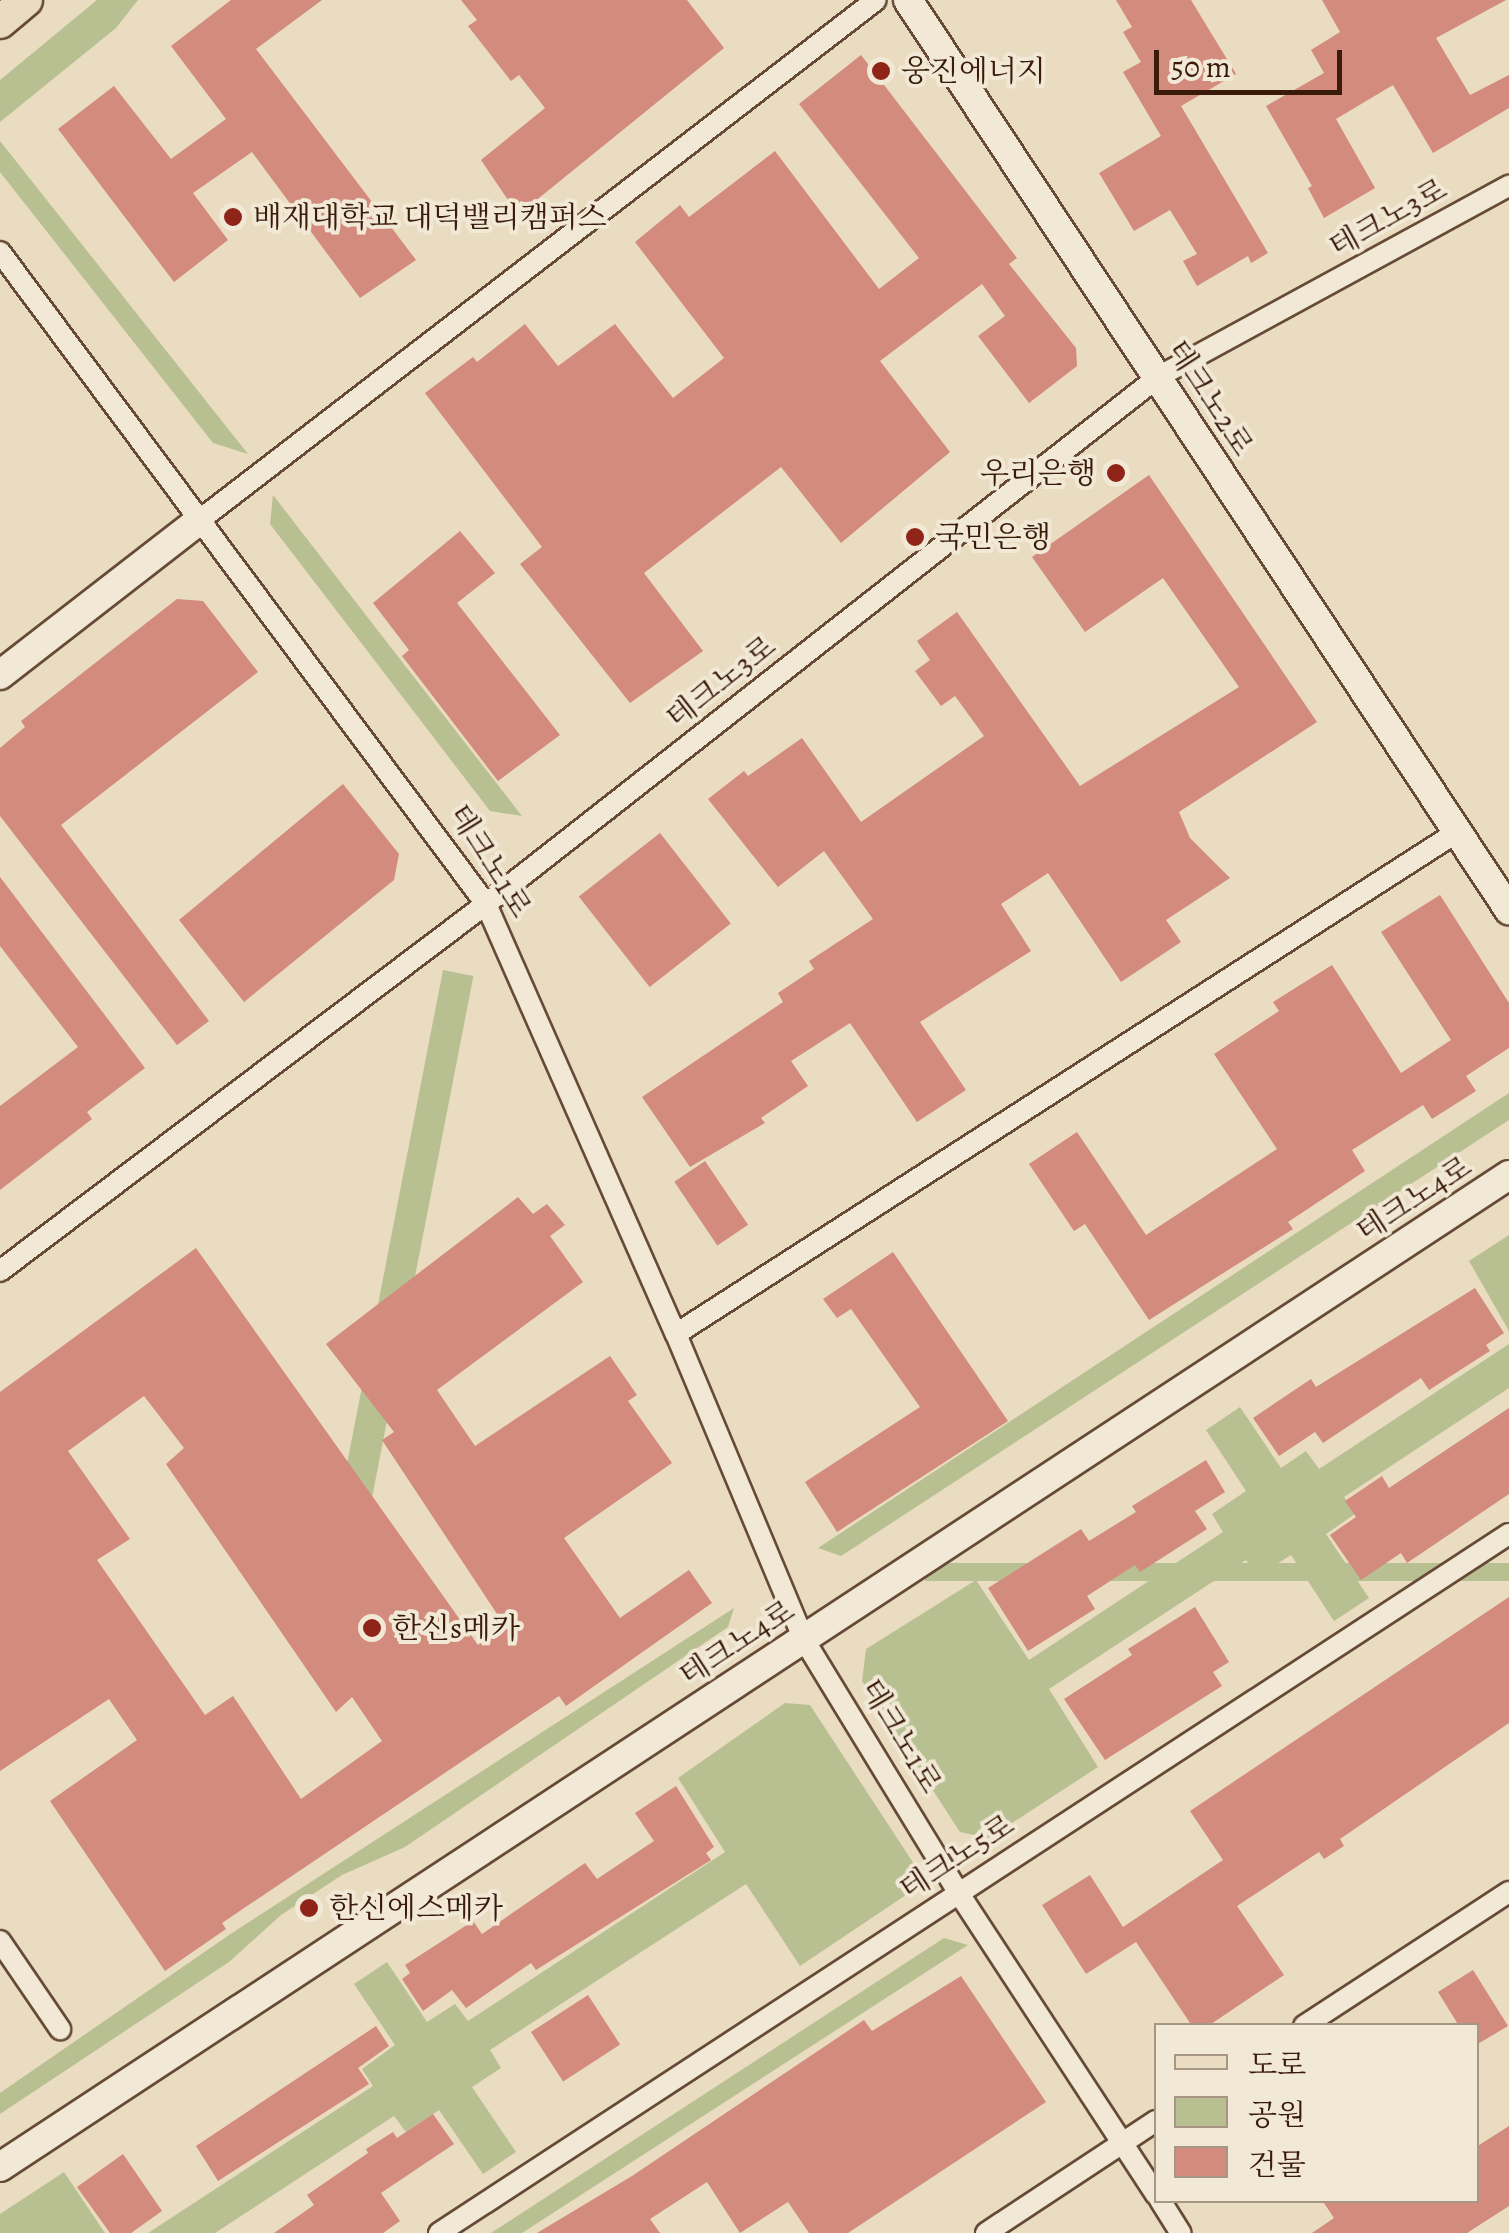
<!DOCTYPE html>
<html>
<head>
<meta charset="utf-8">
<style>
  body { margin:0 }
  #map { position:relative; width:1509px; height:2233px; overflow:hidden; background:#e9dcc0; font-family:Alegreya,"Noto Serif KR",serif }
  div>[style] { position:absolute }
  .green>* { inset:0; background:#b8c092; transform-origin:0 0 }
  .building>* { inset:0; background:#d28b7d; transform-origin:0 0 }
  .roads { filter:drop-shadow(2px 0 #664a36) drop-shadow(-2px 0 #664a36) drop-shadow(0 2px #664a36) drop-shadow(0 -2px #664a36) }
  .minor>* { height:20px; margin:-10px; padding:0 10px; transform-origin:10px; border-radius:10px; background:#f1e8d6 }
  .secondary>* { height:28px; margin:-14px; padding:0 14px; transform-origin:14px; border-radius:14px; background:#f1e8d6 }
  .primary>* { height:32px; margin:-16px; padding:0 16px; transform-origin:16px; border-radius:16px; background:#e9dcc0 }
  .dots>* { width:28px; height:28px; translate:-50% -50%; box-sizing:border-box; border:5px solid #f1e8d6; border-radius:50% }
  span { translate:-50% -50%; white-space:nowrap; text-align:center; line-height:1.15; -webkit-text-stroke:8px #f1e8d6; paint-order:stroke }
  .poi-label { font-size:30px; color:#3a1a08 }
  .left { translate:0 -50%; text-align:left }
  .right { translate:-100% -50%; text-align:right }
  .street-label { font-size:30px; color:#3a1a08 }
  .legend { position:absolute; left:1154px; top:2023px; width:325px; height:180px; box-sizing:border-box; background:#f1e8d6; border:2px solid #a89684; margin:0; padding:12px 18px; list-style:none; font-size:30px; color:#3a1a08 }
  .legend li { display:flex; align-items:center; gap:20px; height:50px }
  .legend b { width:50px; border:2px solid #a89684 }
  .scale { position:absolute; left:1154px; top:50px; width:188px; height:45px; box-sizing:border-box; border:5px solid #3a1a08; border-top:0; padding-left:12px; font-size:30px; line-height:35px; white-space:nowrap; color:#3a1a08; -webkit-text-stroke:8px #f1e8d6; paint-order:stroke }
</style>
</head>
<body>
<div id="map">
  <div class="green">
    <div style="clip-path:polygon(97px 0,138px 0,116px 28px,0 122px,0 80px)"></div>
    <div style="clip-path:polygon(0 141px,248px 454px,213px 443px,0 172px)"></div>
    <div style="clip-path:polygon(273px 495px,396px 654px,522px 816px,490px 811px,270px 524px)"></div>
    <div style="left:443px;top:970px;width:31px;height:558px;rotate:11deg"></div>
    <div style="clip-path:polygon(1509px 1093px,1509px 1120px,841px 1556px,818px 1548px)"></div>
    <div style="clip-path:polygon(1509px 1235px,1509px 1331px,1469px 1261px)"></div>
    <div style="clip-path:polygon(1509px 1344px,1509px 1388px,1344px 1497px,1355px 1514px,1326px 1534px,1369px 1598px,1334px 1621px,1291px 1555px,1258px 1576px,1246px 1560px,1049px 1689px,1098px 1767px,989px 1838px,960px 1832px,862px 1681px,866px 1649px,976px 1580px,1029px 1660px,1223px 1532px,1212px 1514px,1246px 1491px,1206px 1430px,1240px 1407px,1281px 1468px,1306px 1451px,1319px 1469px)"></div>
    <div style="left:1509px;top:1563px;width:18px;height:584px;rotate:90deg"></div>
    <div style="clip-path:polygon(734px 1608px,728px 1627px,405px 1847px,342px 1875px,281px 1915px,229px 1962px,0 2114px,0 2093px,232px 1933px)"></div>
    <div style="clip-path:polygon(785px 1703px,810px 1705px,914px 1864px,909px 1893px,800px 1966px,746px 1884px,490px 2050px,501px 2068px,472px 2087px,516px 2152px,483px 2174px,439px 2110px,406px 2132px,394px 2116px,215px 2233px,148px 2233px,373px 2086px,362px 2069px,395px 2045px,354px 1984px,387px 1962px,427px 2022px,455px 2004px,468px 2021px,725px 1852px,678px 1778px)"></div>
    <div style="clip-path:polygon(944px 1938px,968px 1945px,522px 2233px,491px 2233px)"></div>
    <div style="clip-path:polygon(64px 2172px,105px 2233px,0 2233px,0 2214px)"></div>
  </div>
  <div class="building">
    <div style="clip-path:polygon(231px 0,322px 0,256px 49px,416px 260px,360px 298px,252px 152px,193px 193px,228px 240px,174px 282px,58px 129px,114px 86px,171px 159px,226px 119px,171px 46px)"></div>
    <div style="clip-path:polygon(461px 0,687px 0,724px 48px,518px 215px,481px 160px,545px 108px,519px 75px,511px 81px,468px 26px,477px 20px)"></div>
    <div style="clip-path:polygon(1116px 0,1191px 0,1236px 74px,1181px 106px,1268px 253px,1251px 263px,1248px 256px,1197px 286px,1183px 261px,1197px 254px,1170px 210px,1134px 231px,1099px 173px,1161px 136px,1123px 72px,1141px 62px,1123px 32px,1132px 27px)"></div>
    <div style="clip-path:polygon(1322px 0,1506px 0,1436px 38px,1470px 95px,1509px 75px,1509px 108px,1433px 153px,1393px 85px,1336px 119px,1375px 188px,1324px 218px,1308px 188px,1312px 186px,1266px 106px,1324px 73px,1311px 50px,1340px 32px)"></div>
    <div style="clip-path:polygon(861px 55px,1017px 258px,1009px 264px,1076px 348px,1077px 366px,1029px 403px,978px 336px,1005px 316px,982px 284px,880px 361px,950px 452px,841px 543px,781px 467px,644px 573px,703px 651px,630px 703px,520px 564px,542px 547px,425px 393px,473px 357px,477px 362px,525px 324px,558px 366px,615px 324px,673px 398px,724px 358px,635px 242px,680px 205px,689px 217px,775px 151px,879px 289px,919px 258px,799px 104px)"></div>
    <div style="clip-path:polygon(1149px 475px,1317px 722px,1179px 812px,1190px 838px,1230px 878px,1166px 920px,1181px 942px,1121px 982px,1048px 873px,1001px 904px,1031px 951px,920px 1022px,966px 1090px,917px 1122px,850px 1023px,791px 1061px,808px 1086px,761px 1118px,765px 1123px,690px 1167px,642px 1097px,783px 1002px,778px 993px,814px 969px,809px 961px,873px 919px,824px 851px,778px 887px,708px 799px,744px 771px,748px 776px,802px 738px,861px 822px,984px 736px,955px 696px,941px 706px,915px 671px,930px 660px,917px 641px,957px 612px,1080px 786px,1239px 687px,1163px 578px,1085px 632px,1032px 557px)"></div>
    <div style="clip-path:polygon(460px 531px,495px 573px,457px 603px,560px 735px,498px 781px,402px 656px,409px 650px,373px 603px)"></div>
    <div style="clip-path:polygon(177px 599px,203px 601px,258px 672px,61px 825px,209px 1021px,177px 1045px,0 816px,0 748px,25px 727px,21px 721px)"></div>
    <div style="clip-path:polygon(343px 784px,399px 854px,394px 880px,244px 1002px,179px 920px)"></div>
    <div style="left:660px;top:833px;width:115px;height:103px;rotate:52deg"></div>
    <div style="clip-path:polygon(0 877px,145px 1068px,87px 1112px,92px 1119px,0 1190px,0 1106px,78px 1047px,0 946px)"></div>
    <div style="clip-path:polygon(1440px 895px,1509px 1003px,1509px 1048px,1466px 1076px,1476px 1091px,1432px 1119px,1423px 1105px,1352px 1150px,1365px 1171px,1288px 1222px,1293px 1229px,1149px 1320px,1085px 1224px,1074px 1231px,1029px 1164px,1077px 1132px,1146px 1235px,1277px 1149px,1214px 1054px,1279px 1011px,1273px 1002px,1332px 965px,1401px 1073px,1451px 1040px,1381px 932px)"></div>
    <div style="left:705px;top:1161px;width:77px;height:37px;rotate:56deg"></div>
    <div style="clip-path:polygon(evenodd,518px 1197px,533px 1214px,547px 1204px,565px 1225px,550px 1236px,583px 1282px,437px 1390px,475px 1446px,610px 1356px,637px 1395px,628px 1401px,672px 1463px,564px 1538px,620px 1618px,689px 1570px,712px 1603px,566px 1706px,559px 1696px,222px 1923px,226px 1929px,165px 1971px,50px 1801px,137px 1740px,109px 1699px,0 1771px,0 1392px,196px 1248px,478px 1645px,505px 1626px,382px 1440px,394px 1432px,326px 1344px,518px 1197px,144px 1396px,184px 1448px,166px 1464px,336px 1712px,352px 1697px,382px 1741px,301px 1799px,233px 1696px,205px 1715px,97px 1560px,130px 1539px,68px 1451px,144px 1396px)"></div>
    <div style="clip-path:polygon(893px 1252px,1008px 1421px,837px 1532px,805px 1482px,920px 1407px,851px 1309px,837px 1318px,823px 1299px)"></div>
    <div style="clip-path:polygon(1475px 1288px,1504px 1333px,1486px 1345px,1490px 1351px,1429px 1390px,1421px 1378px,1323px 1443px,1315px 1432px,1279px 1456px,1253px 1418px,1311px 1379px,1316px 1387px)"></div>
    <div style="clip-path:polygon(1509px 1408px,1509px 1494px,1407px 1563px,1401px 1553px,1361px 1580px,1330px 1535px,1356px 1517px,1345px 1501px,1382px 1476px,1389px 1488px)"></div>
    <div style="clip-path:polygon(1206px 1460px,1225px 1492px,1195px 1511px,1207px 1529px,1140px 1572px,1135px 1565px,1087px 1596px,1095px 1609px,1028px 1651px,988px 1588px,1081px 1529px,1089px 1541px,1136px 1512px,1132px 1506px)"></div>
    <div style="clip-path:polygon(1509px 1597px,1509px 1723px,1340px 1839px,1344px 1846px,1324px 1859px,1319px 1852px,1237px 1906px,1284px 1975px,1208px 2026px,1192px 2026px,1136px 1942px,1086px 1974px,1042px 1905px,1090px 1875px,1123px 1927px,1223px 1860px,1190px 1811px)"></div>
    <div style="clip-path:polygon(1195px 1607px,1229px 1662px,1213px 1672px,1222px 1686px,1105px 1760px,1064px 1699px,1132px 1655px,1128px 1649px)"></div>
    <div style="clip-path:polygon(676px 1786px,714px 1847px,706px 1853px,711px 1860px,536px 1970px,531px 1963px,466px 2008px,452px 1990px,423px 2011px,402px 1979px,410px 1973px,405px 1965px,473px 1921px,482px 1934px,585px 1863px,597px 1879px,654px 1841px,635px 1813px)"></div>
    <div style="clip-path:polygon(1473px 1970px,1508px 2026px,1476px 2045px,1476px 2026px,1459px 2026px,1438px 1992px)"></div>
    <div style="clip-path:polygon(961px 1976px,1046px 2102px,848px 2233px,809px 2233px,788px 2202px,740px 2233px,707px 2182px,650px 2219px,660px 2233px,537px 2233px,632px 2176px,864px 2020px,872px 2031px)"></div>
    <div style="left:588px;top:1995px;width:59px;height:68px;rotate:57deg"></div>
    <div style="clip-path:polygon(376px 2026px,389px 2046px,358px 2068px,369px 2084px,218px 2181px,196px 2146px)"></div>
    <div style="clip-path:polygon(433px 2114px,454px 2144px,381px 2193px,400px 2221px,383px 2233px,274px 2233px,314px 2205px,307px 2195px,368px 2153px,366px 2149px,393px 2132px,397px 2138px)"></div>
    <div style="clip-path:polygon(1509px 2126px,1509px 2206px,1467px 2233px,1312px 2233px,1334px 2218px,1322px 2200px,1476px 2200px,1476px 2147px)"></div>
    <div style="clip-path:polygon(123px 2154px,162px 2211px,131px 2233px,110px 2233px,77px 2187px)"></div>
  </div>
  <div class="roads">
    <div class="minor">
      <div style="left:0;top:252px;width:813px;rotate:53.3deg"></div>
      <div style="left:486px;top:904px;width:470px;rotate:66.2deg"></div>
      <div style="left:676px;top:1334px;width:329px;rotate:67.3deg"></div>
      <div style="left:803px;top:1638px;width:298px;rotate:58.6deg"></div>
      <div style="left:958px;top:1892px;width:362px;rotate:56.8deg"></div>
      <div style="left:201px;top:519px;width:851px;rotate:-37.56deg"></div>
      <div style="left:0;top:1271px;width:609px;rotate:-37.06deg"></div>
      <div style="left:486px;top:904px;width:854px;rotate:-38.1deg"></div>
      <div style="left:1158px;top:377px;width:400px;rotate:-28.6deg"></div>
      <div style="left:676px;top:1334px;width:928px;rotate:-32.73deg"></div>
      <div style="left:0;top:1941px;width:107px;rotate:55.7deg"></div>
      <div style="left:1304px;top:2026px;width:245px;rotate:-33.2deg"></div>
      <div style="left:1160px;top:2200px;width:39px;rotate:58deg"></div>
      <div style="left:439px;top:2233px;width:1278px;rotate:-33.16deg"></div>
      <div style="left:986px;top:2233px;width:204px;rotate:-33.4deg"></div>
    </div>
    <div class="secondary">
      <div style="left:908px;top:0;width:1091px;rotate:56.56deg"></div>
      <div style="left:0;top:675px;width:254px;rotate:-37.8deg"></div>
      <div style="left:0;top:2167px;width:1806px;rotate:-33.32deg"></div>
    </div>
    <div class="primary">
      <div style="left:0;top:22px;width:34px;rotate:-40deg"></div>
    </div>
  </div>
  <div class="dots">
    <div style="left:881px;top:71px;background:#8f2418"></div>
    <div style="left:233px;top:217px;background:#8f2418"></div>
    <div style="left:1116px;top:473px;background:#8f2418"></div>
    <div style="left:915px;top:537px;background:#8f2418"></div>
    <div style="left:372px;top:1628px;background:#8f2418"></div>
    <div style="left:309px;top:1908px;background:#8f2418"></div>
  </div>
  <div class="poi-label">
    <span class="left" style="left:901px;top:71px">웅진에너지</span>
    <span class="left" style="left:253px;top:217px">배재대학교 대덕밸리캠퍼스</span>
    <span class="right" style="left:1096px;top:473px">우리은행</span>
    <span class="left" style="left:935px;top:537px">국민은행</span>
    <span class="left" style="left:392px;top:1628px">한신s메카</span>
    <span class="left" style="left:329px;top:1908px">한신에스메카</span>
  </div>
  <div class="street-label">
    <span style="left:1388px;top:218px;rotate:-29deg">테크노3로</span>
    <span style="left:1210px;top:398px;rotate:57deg">테크노2로</span>
    <span style="left:721px;top:682px;rotate:-38deg">테크노3로</span>
    <span style="left:490px;top:861px;rotate:58deg">테크노1로</span>
    <span style="left:1414px;top:1199px;rotate:-33deg">테크노4로</span>
    <span style="left:737px;top:1643px;rotate:-33deg">테크노4로</span>
    <span style="left:901px;top:1736px;rotate:59deg">테크노1로</span>
    <span style="left:957px;top:1857px;rotate:-33deg">테크노5로</span>
  </div>
  <ul class="legend">
  <li><b style="height:12px;background:#e9dcc0"></b>도로</li>
  <li><b style="height:28px;background:#b8c092"></b>공원</li>
  <li><b style="height:28px;background:#d28b7d"></b>건물</li>
  </ul>
  <div class="scale">50 m</div>
</div>
</body>
</html>
